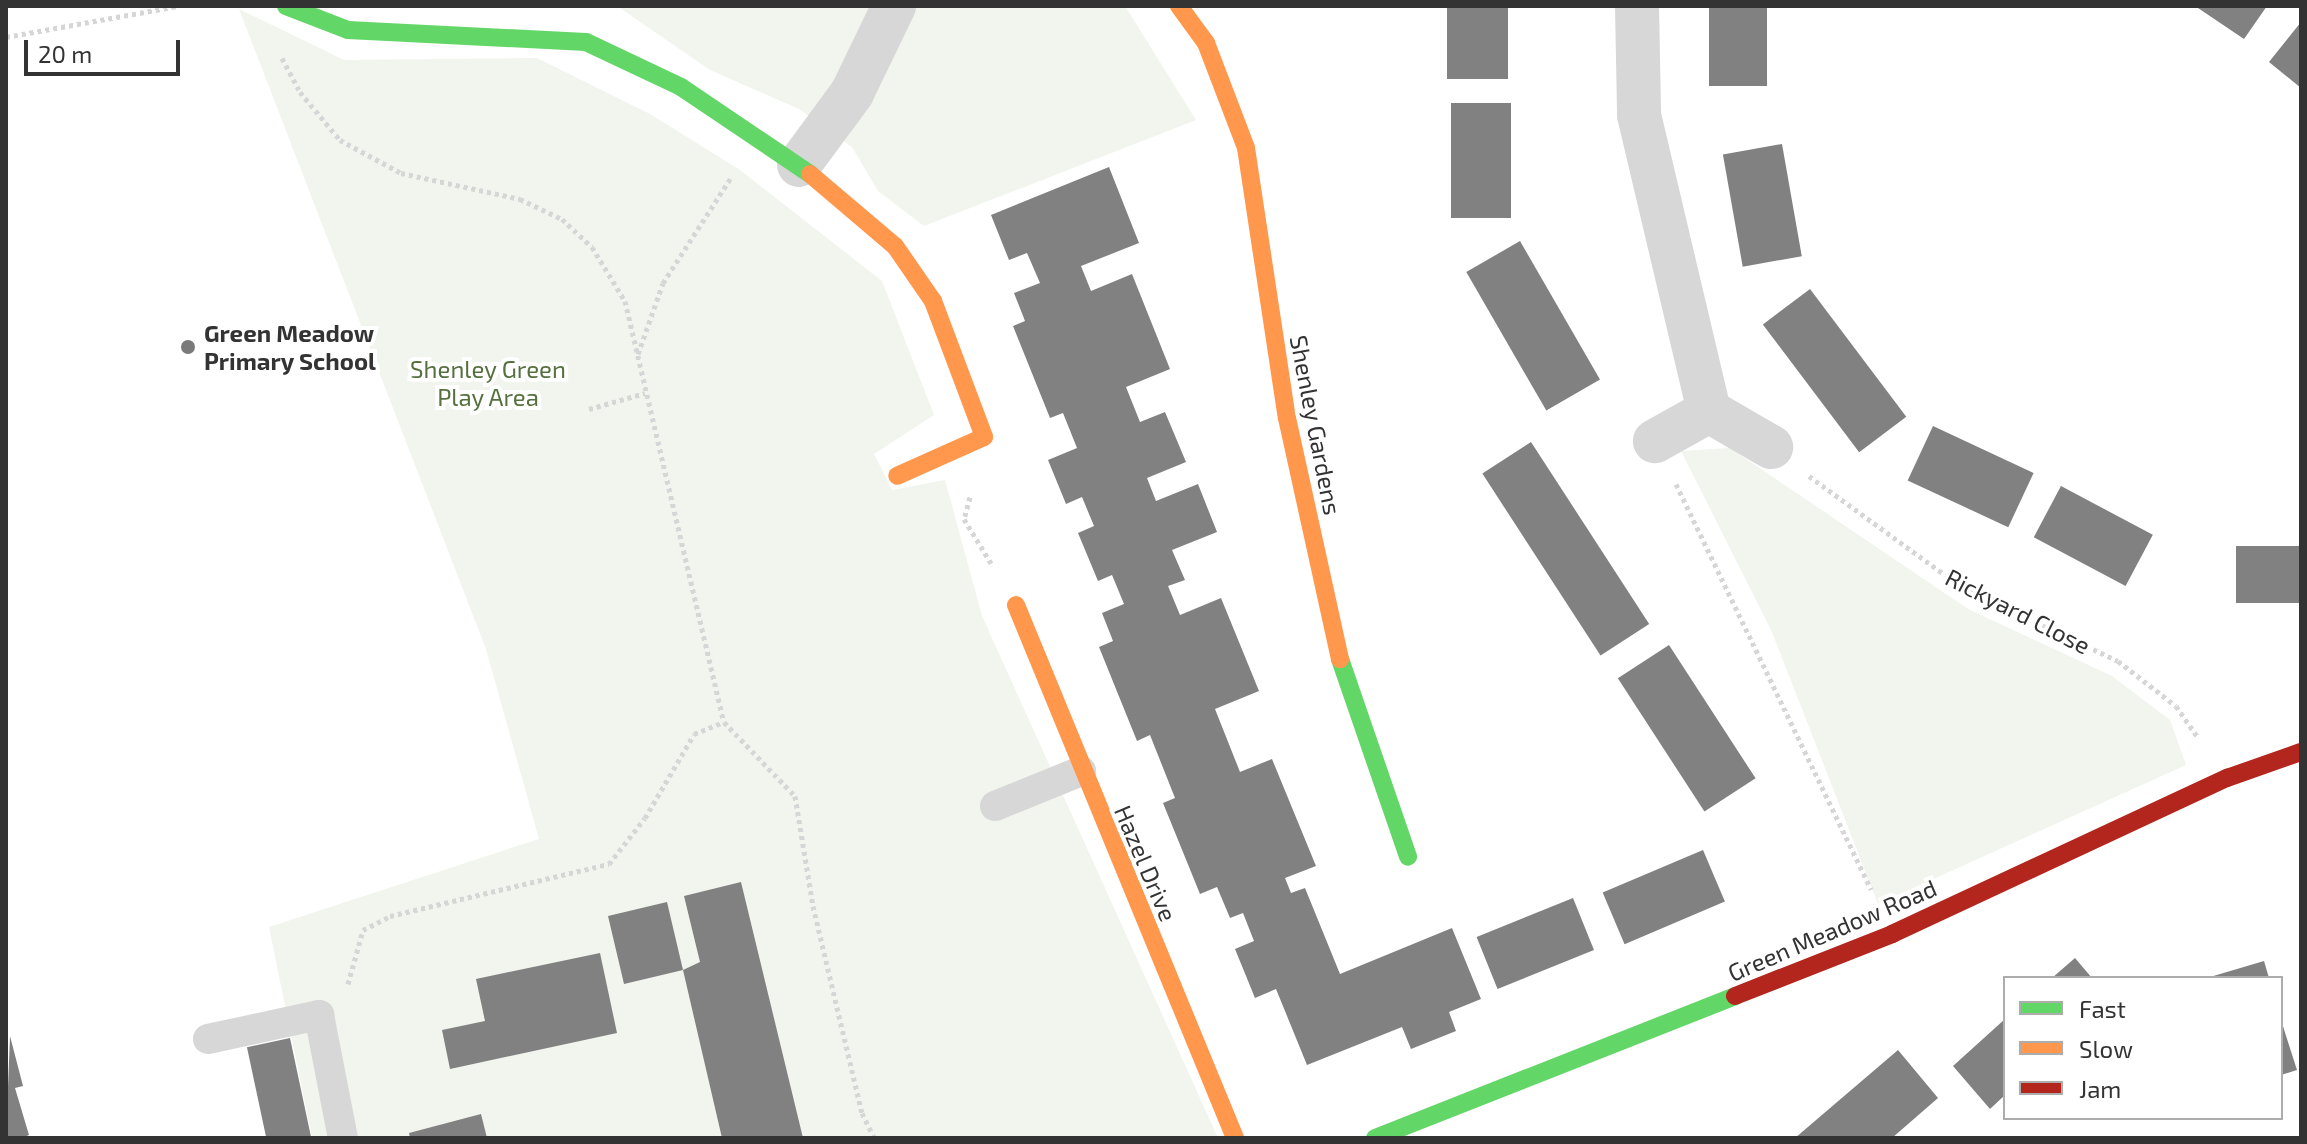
<!DOCTYPE html>
<html>
<head>
<meta charset="utf-8">
<style>
  body { margin:0 }
  #map { position:relative; width:2307px; height:1144px; overflow:hidden; background:#fff; font-family:"Exo 2",sans-serif }
  div>[style] { position:absolute }
  .green>* { inset:0; background:#f1f5ed }
  .building>* { inset:0; background:#818181; transform-origin:0 0 }
  .path>* { height:5px; margin-top:-2.5px; transform-origin:0; background:repeating-linear-gradient(90deg,#d6d6d6 0 4px,transparent 0 8px) }
  .lane>* { height:30px; margin:-15px; padding:0 15px; transform-origin:15px; border-radius:15px; background:#d7d7d7 }
  .street>* { height:44px; margin:-22px; padding:0 22px; transform-origin:22px; border-radius:22px; background:#d7d7d7 }
  .fast>* { height:18px; margin:-9px; padding:0 9px; transform-origin:9px; border-radius:9px; background:#63d668 }
  .slow>* { height:18px; margin:-9px; padding:0 9px; transform-origin:9px; border-radius:9px; background:#ff974d }
  .jam>* { height:18px; margin:-9px; padding:0 9px; transform-origin:9px; border-radius:9px; background:#b3261e }
  .dots>* { width:22px; height:22px; translate:-50% -50%; box-sizing:border-box; border:4px solid #fff; border-radius:50% }
  span { translate:-50% -50%; white-space:nowrap; text-align:center; line-height:1.15; -webkit-text-stroke:8px #fff; paint-order:stroke }
  .poi-label { font-size:24px; color:#333; font-weight:700 }
  .left { translate:0 -50%; text-align:left }
  .park-label { font-size:24px; color:#56703f }
  .street-label { font-size:24px; color:#333 }
  .frame { position:absolute; inset:0; border:8px solid #333; pointer-events:none }
  .legend { position:absolute; left:2003px; top:976px; width:280px; height:144px; box-sizing:border-box; background:#fff; border:2px solid #adadad; margin:0; padding:10px 14px; list-style:none; font-size:24px; color:#333 }
  .legend li { display:flex; align-items:center; gap:16px; height:40px }
  .legend b { width:40px; border:2px solid #adadad }
  .scale { position:absolute; left:24px; top:40px; width:156px; height:36px; box-sizing:border-box; border:4px solid #333; border-top:0; padding-left:10px; font-size:24px; line-height:28px; white-space:nowrap; color:#333; -webkit-text-stroke:6px #fff; paint-order:stroke }
</style>
</head>
<body>
<div id="map">
  <div class="green">
    <div style="clip-path:polygon(1125px 6px,1196px 120px,924px 226px,878px 191px,852px 147px,799px 109px,710px 70px,620px 8px)"></div>
    <div style="clip-path:polygon(239px 9px,344px 60px,537px 58px,650px 114px,740px 170px,882px 281px,934px 415px,874px 454px,892px 490px,945px 480px,982px 616px,1218px 1138px,312px 1138px,269px 927px,539px 839px,486px 649px)"></div>
    <div style="clip-path:polygon(1730px 448px,1968px 609px,2112px 676px,2170px 720px,2186px 765px,1878px 904px,1772px 632px,1681px 451px)"></div>
  </div>
  <div class="building">
    <div style="left:1447px;top:6px;width:61px;height:73px"></div>
    <div style="left:1709px;top:6px;width:58px;height:80px"></div>
    <div style="clip-path:polygon(2195px 6px,2267px 6px,2244px 39px)"></div>
    <div style="clip-path:polygon(2301px 22px,2301px 88px,2269px 62px)"></div>
    <div style="left:1451px;top:103px;width:60px;height:115px"></div>
    <div style="left:1782px;top:144px;width:114px;height:60px;rotate:80deg"></div>
    <div style="clip-path:polygon(1109px 167px,1139px 243px,1081px 266px,1091px 291px,1132px 274px,1170px 369px,1126px 387px,1140px 422px,1165px 412px,1186px 462px,1147px 478px,1156px 501px,1198px 484px,1217px 532px,1172px 550px,1185px 580px,1168px 586px,1180px 615px,1221px 598px,1259px 691px,1215px 709px,1240px 772px,1272px 759px,1316px 866px,1285px 878px,1291px 893px,1305px 888px,1340px 974px,1452px 928px,1481px 999px,1449px 1012px,1456px 1031px,1411px 1049px,1402px 1027px,1307px 1065px,1276px 989px,1255px 998px,1235px 949px,1254px 941px,1243px 913px,1230px 918px,1217px 887px,1200px 894px,1163px 803px,1175px 798px,1150px 735px,1137px 741px,1099px 647px,1113px 641px,1102px 613px,1124px 604px,1112px 575px,1098px 581px,1078px 533px,1094px 526px,1082px 497px,1066px 504px,1048px 460px,1077px 448px,1063px 413px,1050px 418px,1013px 326px,1025px 321px,1014px 293px,1040px 283px,1027px 253px,1009px 260px,991px 215px)"></div>
    <div style="left:1520px;top:241px;width:160px;height:62px;rotate:60deg"></div>
    <div style="left:1810px;top:289px;width:160px;height:59px;rotate:53deg"></div>
    <div style="left:1933px;top:426px;width:111px;height:60px;rotate:25deg"></div>
    <div style="left:1531px;top:442px;width:217px;height:58px;rotate:57deg"></div>
    <div style="left:2061px;top:486px;width:104px;height:58px;rotate:28deg"></div>
    <div style="left:2301px;top:546px;width:57px;height:65px;rotate:90deg"></div>
    <div style="left:1669px;top:645px;width:159px;height:61px;rotate:57deg"></div>
    <div style="left:1703px;top:850px;width:56px;height:109px;rotate:67deg"></div>
    <div style="clip-path:polygon(741px 882px,803px 1138px,722px 1138px,683px 970px,624px 984px,608px 916px,667px 902px,683px 970px,700px 962px,684px 896px)"></div>
    <div style="left:1573px;top:898px;width:56px;height:104px;rotate:68deg"></div>
    <div style="clip-path:polygon(600px 953px,617px 1033px,450px 1069px,442px 1030px,485px 1021px,476px 979px)"></div>
    <div style="clip-path:polygon(2075px 958px,2092px 978px,2052px 978px)"></div>
    <div style="clip-path:polygon(2264px 961px,2269px 978px,2210px 978px,2210px 977px)"></div>
    <div style="clip-path:polygon(2005px 1019px,2005px 1095px,1990px 1109px,1953px 1066px)"></div>
    <div style="clip-path:polygon(2281px 1020px,2297px 1070px,2281px 1075px)"></div>
    <div style="clip-path:polygon(10px 1036px,23px 1086px,15px 1088px,29px 1135px,22px 1138px,6px 1138px)"></div>
    <div style="left:290px;top:1038px;width:102px;height:44px;rotate:78deg"></div>
    <div style="clip-path:polygon(1898px 1050px,1938px 1098px,1892px 1138px,1795px 1138px)"></div>
    <div style="clip-path:polygon(481px 1114px,487px 1138px,410px 1138px,409px 1133px)"></div>
  </div>
  <div class="path">
    <div style="left:6px;top:37px;width:176px;rotate:-10.2deg"></div>
    <div style="left:282px;top:58px;width:38px;rotate:62deg"></div>
    <div style="left:300px;top:92px;width:62px;rotate:50.2deg"></div>
    <div style="left:340px;top:140px;width:69px;rotate:28.4deg"></div>
    <div style="left:401px;top:173px;width:122px;rotate:12.3deg"></div>
    <div style="left:520px;top:199px;width:47px;rotate:25.5deg"></div>
    <div style="left:562px;top:219px;width:41px;rotate:43deg"></div>
    <div style="left:592px;top:247px;width:63px;rotate:58.6deg"></div>
    <div style="left:625px;top:301px;width:432px;rotate:76.8deg"></div>
    <div style="left:724px;top:722px;width:103px;rotate:46.2deg"></div>
    <div style="left:795px;top:796px;width:111px;rotate:80.7deg"></div>
    <div style="left:813px;top:906px;width:213px;rotate:76.7deg"></div>
    <div style="left:862px;top:1113px;width:28px;rotate:64deg"></div>
    <div style="left:638px;top:354px;width:75px;rotate:-70.6deg"></div>
    <div style="left:663px;top:283px;width:127px;rotate:-57.2deg"></div>
    <div style="left:589px;top:409px;width:58px;rotate:-15.9deg"></div>
    <div style="left:1809px;top:476px;width:190px;rotate:36deg"></div>
    <div style="left:1963px;top:588px;width:171px;rotate:25.2deg"></div>
    <div style="left:2118px;top:661px;width:73px;rotate:37.8deg"></div>
    <div style="left:2176px;top:706px;width:39px;rotate:55deg"></div>
    <div style="left:1676px;top:484px;width:450px;rotate:64.3deg"></div>
    <div style="left:970px;top:497px;width:23px;rotate:105deg"></div>
    <div style="left:964px;top:519px;width:52px;rotate:58.5deg"></div>
    <div style="left:348px;top:984px;width:56px;rotate:-74.5deg"></div>
    <div style="left:363px;top:930px;width:30px;rotate:-27deg"></div>
    <div style="left:390px;top:916px;width:225px;rotate:-13.4deg"></div>
    <div style="left:609px;top:864px;width:58px;rotate:-52deg"></div>
    <div style="left:645px;top:818px;width:97px;rotate:-59.7deg"></div>
    <div style="left:694px;top:734px;width:32px;rotate:-22deg"></div>
  </div>
  <div class="lane">
    <div style="left:995px;top:806px;width:93px;rotate:-22.1deg"></div>
    <div style="left:208px;top:1039px;width:114px;rotate:-12.2deg"></div>
    <div style="left:319px;top:1015px;width:125px;rotate:79deg"></div>
  </div>
  <div class="street">
    <div style="left:1637px;top:6px;width:109px;rotate:88.9deg"></div>
    <div style="left:1639px;top:115px;width:304px;rotate:76.7deg"></div>
    <div style="left:1709px;top:411px;width:62px;rotate:150.9deg"></div>
    <div style="left:799px;top:165px;width:89px;rotate:-53.6deg"></div>
    <div style="left:852px;top:93px;width:97px;rotate:-64.2deg"></div>
    <div style="left:1709px;top:411px;width:72px;rotate:30.1deg"></div>
  </div>
  <div class="fast">
    <div style="left:286px;top:6px;width:66px;rotate:21.2deg"></div>
    <div style="left:348px;top:30px;width:238px;rotate:2.9deg"></div>
    <div style="left:586px;top:42px;width:105px;rotate:25.3deg"></div>
    <div style="left:681px;top:87px;width:156px;rotate:34deg"></div>
    <div style="left:1340px;top:659px;width:209px;rotate:71deg"></div>
    <div style="left:1375px;top:1138px;width:387px;rotate:-21.5deg"></div>
  </div>
  <div class="slow">
    <div style="left:1179px;top:6px;width:46px;rotate:53.9deg"></div>
    <div style="left:1206px;top:43px;width:112px;rotate:69.1deg"></div>
    <div style="left:1246px;top:148px;width:273px;rotate:81.4deg"></div>
    <div style="left:1287px;top:418px;width:247px;rotate:77.6deg"></div>
    <div style="left:810px;top:174px;width:111px;rotate:40.3deg"></div>
    <div style="left:895px;top:246px;width:67px;rotate:55.4deg"></div>
    <div style="left:933px;top:301px;width:145px;rotate:69.4deg"></div>
    <div style="left:984px;top:437px;width:95px;rotate:155.9deg"></div>
    <div style="left:1016px;top:605px;width:576px;rotate:67.66deg"></div>
  </div>
  <div class="jam">
    <div style="left:1735px;top:996px;width:169px;rotate:-21.5deg"></div>
    <div style="left:1892px;top:934px;width:370px;rotate:-25deg"></div>
    <div style="left:2227px;top:778px;width:78px;rotate:-19.4deg"></div>
  </div>
  <div class="dots">
    <div style="left:188px;top:347px;background:#7a7a7a"></div>
  </div>
  <div class="poi-label">
    <span class="left" style="left:204px;top:347px">Green Meadow<br>Primary School</span>
  </div>
  <div class="park-label">
    <span style="left:488px;top:383px">Shenley Green<br>Play Area</span>
  </div>
  <div class="street-label">
    <span style="left:1316px;top:425px;rotate:79deg">Shenley Gardens</span>
    <span style="left:2018px;top:611px;rotate:27deg">Rickyard Close</span>
    <span style="left:1146px;top:863px;rotate:67deg">Hazel Drive</span>
    <span style="left:1832px;top:930px;rotate:-23deg">Green Meadow Road</span>
  </div>
  <div class="frame"></div>
  <ul class="legend">
  <li><b style="height:10px;background:#63d668"></b>Fast</li>
  <li><b style="height:10px;background:#ff974d"></b>Slow</li>
  <li><b style="height:10px;background:#b3261e"></b>Jam</li>
  </ul>
  <div class="scale">20 m</div>
</div>
</body>
</html>
